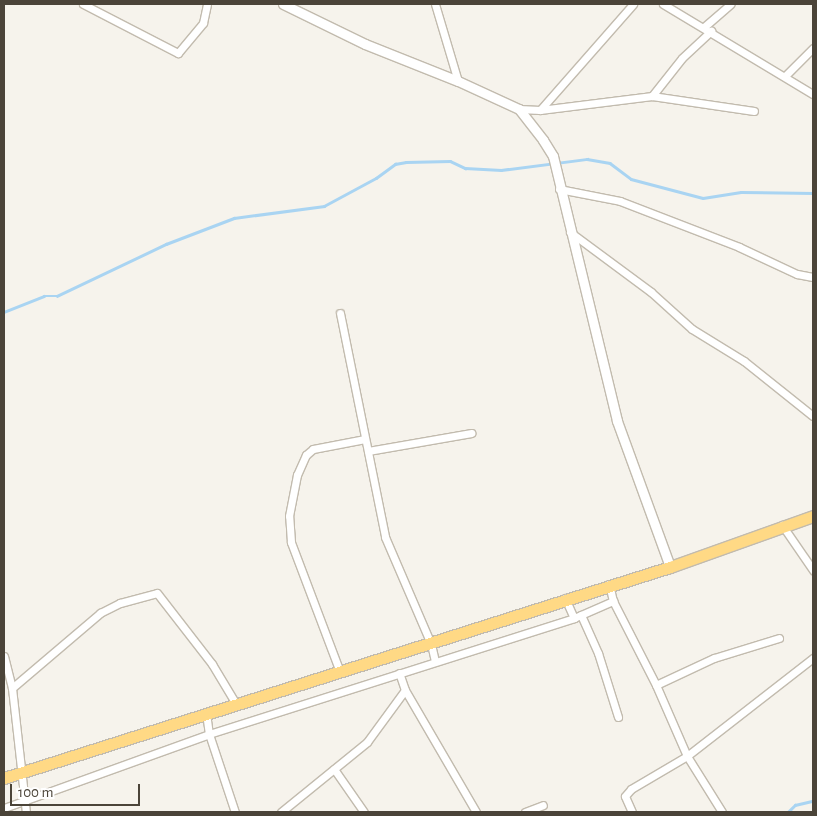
<!DOCTYPE html>
<html>
<head>
<meta charset="utf-8">
<style>
  body { margin:0 }
  #map { position:relative; width:817px; height:816px; overflow:hidden; background:#f6f3ec; font-family:"Alegreya Sans",sans-serif }
  div>[style] { position:absolute }
  .stream>* { height:2.5px; margin:-1.25px; padding:0 1.25px; transform-origin:1.25px; border-radius:1.25px; background:#a9d4f2 }
  .roads { filter:drop-shadow(1px 0 #c2bbae) drop-shadow(-1px 0 #c2bbae) drop-shadow(0 1px #c2bbae) drop-shadow(0 -1px #c2bbae) }
  .minor>* { height:7px; margin:-3.5px; padding:0 3.5px; transform-origin:3.5px; border-radius:3.5px; background:#fff }
  .tertiary>* { height:9px; margin:-4.5px; padding:0 4.5px; transform-origin:4.5px; border-radius:4.5px; background:#fff }
  .trunk>* { height:11px; margin:-5.5px; padding:0 5.5px; transform-origin:5.5px; border-radius:5.5px; background:#ffd985 }
  span { translate:-50% -50%; white-space:nowrap; text-align:center; line-height:1.15; -webkit-text-stroke:4px #fff; paint-order:stroke }
  .frame { position:absolute; inset:0; border:5px solid #4b4439; pointer-events:none }
  .scale { position:absolute; left:10px; top:784px; width:130px; height:22px; box-sizing:border-box; border:2px solid #4b4439; border-top:0; padding-left:6px; font-size:15px; line-height:18px; white-space:nowrap; color:#4b4439; -webkit-text-stroke:4px #fff; paint-order:stroke }
</style>
</head>
<body>
<div id="map">
  <div class="stream">
    <div style="left:4px;top:312px;width:43px;rotate:-21.8deg"></div>
    <div style="left:44px;top:296px;width:13px"></div>
    <div style="left:57px;top:296px;width:121px;rotate:-25.5deg"></div>
    <div style="left:166px;top:244px;width:73px;rotate:-20.9deg"></div>
    <div style="left:234px;top:218px;width:91px;rotate:-7.6deg"></div>
    <div style="left:324px;top:206px;width:59px;rotate:-28.3deg"></div>
    <div style="left:376px;top:178px;width:24px;rotate:-36deg"></div>
    <div style="left:395px;top:164px;width:11px;rotate:-10deg"></div>
    <div style="left:406px;top:162px;width:44px;rotate:-1.3deg"></div>
    <div style="left:450px;top:161px;width:17px;rotate:25deg"></div>
    <div style="left:465px;top:168px;width:36px;rotate:3deg"></div>
    <div style="left:501px;top:170px;width:87px;rotate:-7.3deg"></div>
    <div style="left:587px;top:159px;width:23px;rotate:10deg"></div>
    <div style="left:610px;top:163px;width:26px;rotate:37deg"></div>
    <div style="left:631px;top:179px;width:74px;rotate:14.8deg"></div>
    <div style="left:703px;top:198px;width:38px;rotate:-9deg"></div>
    <div style="left:741px;top:192px;width:72px;rotate:0.8deg"></div>
    <div style="left:788px;top:812px;width:10px;rotate:-45deg"></div>
    <div style="left:795px;top:805px;width:18px;rotate:-13deg"></div>
  </div>
  <div class="roads">
    <div class="minor">
      <div style="left:83px;top:4px;width:107px;rotate:27.3deg"></div>
      <div style="left:178px;top:53px;width:39px;rotate:-50deg"></div>
      <div style="left:203px;top:23px;width:19px;rotate:-78deg"></div>
      <div style="left:435px;top:4px;width:80px;rotate:73.4deg"></div>
      <div style="left:663px;top:4px;width:175px;rotate:31deg"></div>
      <div style="left:704px;top:27px;width:35px;rotate:-41deg"></div>
      <div style="left:786px;top:75px;width:38px;rotate:-45deg"></div>
      <div style="left:652px;top:96px;width:103px;rotate:8.4deg"></div>
      <div style="left:519px;top:109px;width:21px;rotate:3deg"></div>
      <div style="left:540px;top:110px;width:113px;rotate:-7.1deg"></div>
      <div style="left:652px;top:96px;width:48px;rotate:-51.7deg"></div>
      <div style="left:682px;top:58px;width:40px;rotate:-43deg"></div>
      <div style="left:540px;top:110px;width:141px;rotate:-48.7deg"></div>
      <div style="left:559px;top:189px;width:62px;rotate:11.1deg"></div>
      <div style="left:620px;top:201px;width:128px;rotate:21.1deg"></div>
      <div style="left:739px;top:247px;width:64px;rotate:25deg"></div>
      <div style="left:797px;top:274px;width:16px;rotate:11deg"></div>
      <div style="left:570px;top:232px;width:101px;rotate:36.5deg"></div>
      <div style="left:651px;top:292px;width:55px;rotate:42.1deg"></div>
      <div style="left:692px;top:329px;width:61px;rotate:31.6deg"></div>
      <div style="left:744px;top:361px;width:88px;rotate:38.6deg"></div>
      <div style="left:340px;top:313px;width:228px;rotate:78.6deg"></div>
      <div style="left:385px;top:537px;width:116px;rotate:66.7deg"></div>
      <div style="left:431px;top:644px;width:18px;rotate:77deg"></div>
      <div style="left:368px;top:451px;width:105px;rotate:-9.9deg"></div>
      <div style="left:782px;top:525px;width:55px;rotate:55.4deg"></div>
      <div style="left:609px;top:584px;width:17px;rotate:77deg"></div>
      <div style="left:613px;top:601px;width:94px;rotate:62.9deg"></div>
      <div style="left:656px;top:685px;width:77px;rotate:66.4deg"></div>
      <div style="left:687px;top:756px;width:66px;rotate:58deg"></div>
      <div style="left:565px;top:598px;width:22px;rotate:66deg"></div>
      <div style="left:581px;top:615px;width:42px;rotate:65.9deg"></div>
      <div style="left:598px;top:653px;width:67px;rotate:72.6deg"></div>
      <div style="left:4px;top:656px;width:33px;rotate:76deg"></div>
      <div style="left:12px;top:688px;width:125px;rotate:83.6deg"></div>
      <div style="left:340px;top:672px;width:139px;rotate:-110.7deg"></div>
      <div style="left:291px;top:542px;width:26px;rotate:-94deg"></div>
      <div style="left:289px;top:516px;width:42px;rotate:-79deg"></div>
      <div style="left:297px;top:475px;width:22px;rotate:-66deg"></div>
      <div style="left:306px;top:455px;width:9px;rotate:-41deg"></div>
      <div style="left:313px;top:449px;width:53px;rotate:-10.9deg"></div>
      <div style="left:656px;top:685px;width:64px;rotate:-25deg"></div>
      <div style="left:714px;top:658px;width:68px;rotate:-17.1deg"></div>
      <div style="left:12px;top:688px;width:116px;rotate:-40.4deg"></div>
      <div style="left:100px;top:613px;width:22px;rotate:-27deg"></div>
      <div style="left:120px;top:603px;width:38px;rotate:-15deg"></div>
      <div style="left:157px;top:593px;width:90px;rotate:52.2deg"></div>
      <div style="left:212px;top:664px;width:47px;rotate:59deg"></div>
      <div style="left:405px;top:690px;width:141px;rotate:59.8deg"></div>
      <div style="left:206px;top:713px;width:21px;rotate:82deg"></div>
      <div style="left:209px;top:734px;width:82px;rotate:71.6deg"></div>
      <div style="left:334px;top:769px;width:52px;rotate:55.1deg"></div>
      <div style="left:4px;top:808px;width:218px;rotate:-19.8deg"></div>
      <div style="left:209px;top:734px;width:383px;rotate:-17.6deg"></div>
      <div style="left:574px;top:618px;width:43px;rotate:-23.6deg"></div>
      <div style="left:281px;top:812px;width:111px;rotate:-39.1deg"></div>
      <div style="left:367px;top:742px;width:64px;rotate:-53.8deg"></div>
      <div style="left:405px;top:690px;width:18px;rotate:-109deg"></div>
      <div style="left:525px;top:812px;width:19px;rotate:-21deg"></div>
      <div style="left:632px;top:812px;width:17px;rotate:-114deg"></div>
      <div style="left:625px;top:796px;width:9px;rotate:-49deg"></div>
      <div style="left:631px;top:789px;width:65px;rotate:-30.5deg"></div>
      <div style="left:687px;top:756px;width:160px;rotate:-37.9deg"></div>
    </div>
    <div class="tertiary">
      <div style="left:283px;top:4px;width:91px;rotate:26deg"></div>
      <div style="left:365px;top:44px;width:100px;rotate:21.7deg"></div>
      <div style="left:458px;top:81px;width:67px;rotate:24.7deg"></div>
      <div style="left:519px;top:109px;width:39px;rotate:52deg"></div>
      <div style="left:543px;top:140px;width:19px;rotate:58deg"></div>
      <div style="left:553px;top:156px;width:273px;rotate:76.4deg"></div>
      <div style="left:617px;top:421px;width:155px;rotate:70deg"></div>
    </div>
    <div class="trunk">
      <div style="left:4px;top:778px;width:699px;rotate:-17.58deg"></div>
      <div style="left:670px;top:567px;width:152px;rotate:-19.6deg"></div>
    </div>
  </div>
  <div class="frame"></div>
  <div class="scale">100 m</div>
</div>
</body>
</html>
